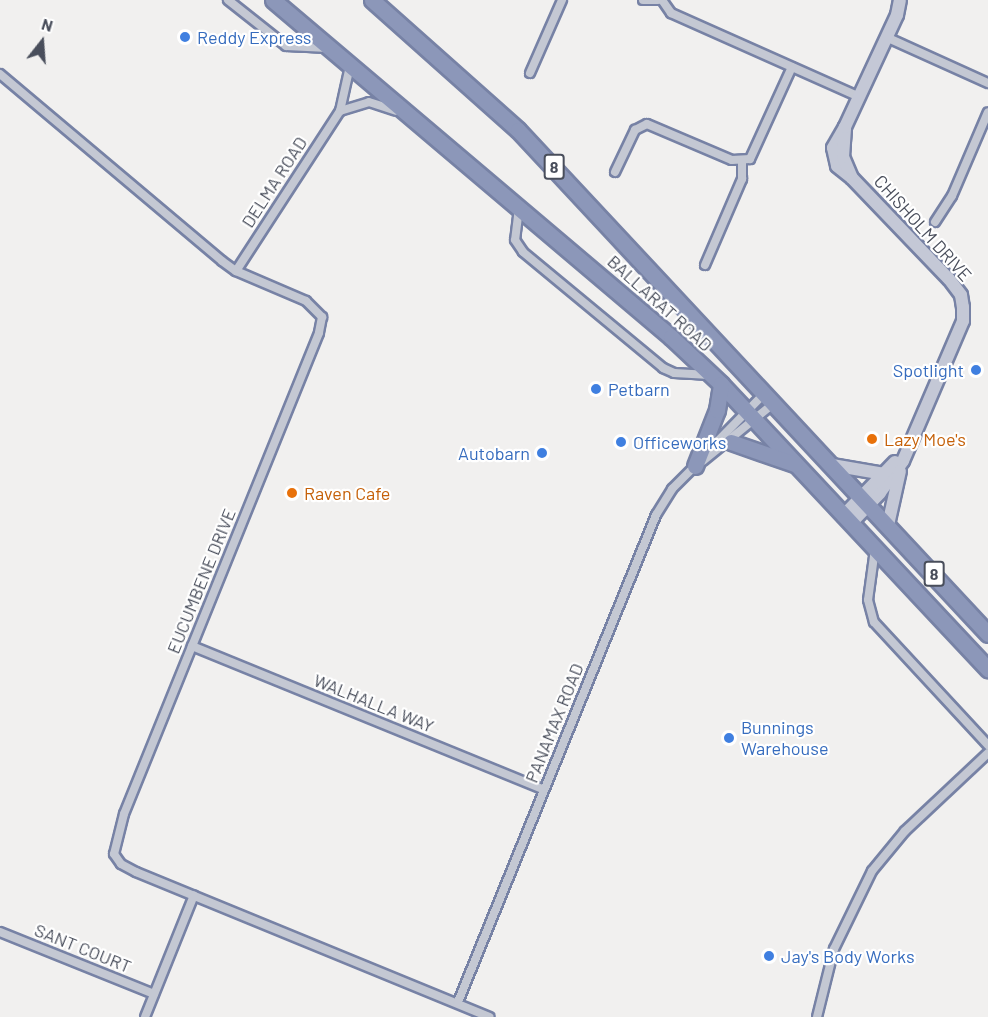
<!DOCTYPE html>
<html>
<head>
<meta charset="utf-8">
<style>
  body { margin:0 }
  #map { position:relative; width:988px; height:1017px; overflow:hidden; background:#f1f0ef; font-family:Barlow,sans-serif }
  div>[style] { position:absolute }
  .roads { filter:drop-shadow(2px 0 #7782a5) drop-shadow(-2px 0 #7782a5) drop-shadow(0 2px #7782a5) drop-shadow(0 -2px #7782a5) }
  .street>* { height:8px; margin:-4px; padding:0 4px; transform-origin:4px; border-radius:4px; background:#c4c8d3 }
  .secondary>* { height:12px; margin:-6px; padding:0 6px; transform-origin:6px; border-radius:6px; background:#c4c8d6 }
  .highway>* { height:15px; margin:-7.5px; padding:0 7.5px; transform-origin:7.5px; border-radius:7.5px; background:#8c97b9 }
  .dots>* { width:16px; height:16px; translate:-50% -50%; box-sizing:border-box; border:3px solid #fff; border-radius:50% }
  span { translate:-50% -50%; white-space:nowrap; text-align:center; line-height:1.15; -webkit-text-stroke:4.5px #fff; paint-order:stroke }
  .shield-label span { padding:2px 4px; background:#fff; border:2px solid; border-radius:4px; -webkit-text-stroke-width:0 }
  .shield-label { font-size:16px; color:#494e5b; font-weight:700 }
  .shop-label { font-size:18px; color:#366cbe }
  .left { translate:0 -50%; text-align:left }
  .right { translate:-100% -50%; text-align:right }
  .street-label { font-size:18px; color:#494e5b }
  .food-label { font-size:18px; color:#c56008 }
  .north { position:absolute; left:12px; top:12px; width:60px; height:60px; -webkit-text-stroke:4px #fff; paint-order:stroke; rotate:17deg; font-size:16px; font-weight:700; line-height:24px; text-align:center; color:#494e5b }
  .north::after { content:''; display:block; margin:auto; width:21px; height:27px; background:#494e5b; clip-path:polygon(50% 0,100% 100%,50% 72%,0 100%) }
</style>
</head>
<body>
<div id="map">
  <div class="roads">
    <div class="street">
      <div style="left:228px;top:0;width:74px;rotate:38.4deg"></div>
      <div style="left:286px;top:46px;width:42px;rotate:2.7deg"></div>
      <div style="left:643px;top:0;width:15px"></div>
      <div style="left:662px;top:0;width:16px;rotate:55deg"></div>
      <div style="left:671px;top:13px;width:204px;rotate:24deg"></div>
      <div style="left:886px;top:37px;width:112px;rotate:24.3deg"></div>
      <div style="left:530px;top:73px;width:80px;rotate:-66.3deg"></div>
      <div style="left:0;top:74px;width:290px;rotate:40.1deg"></div>
      <div style="left:222px;top:261px;width:17px;rotate:36deg"></div>
      <div style="left:236px;top:271px;width:76px;rotate:23.2deg"></div>
      <div style="left:306px;top:301px;width:23px;rotate:45deg"></div>
      <div style="left:322px;top:317px;width:16px;rotate:101deg"></div>
      <div style="left:319px;top:333px;width:519px;rotate:112.07deg"></div>
      <div style="left:124px;top:814px;width:41px;rotate:104deg"></div>
      <div style="left:114px;top:854px;width:12px;rotate:55deg"></div>
      <div style="left:121px;top:864px;width:17px;rotate:28deg"></div>
      <div style="left:136px;top:872px;width:382px;rotate:22.3deg"></div>
      <div style="left:340px;top:111px;width:30px;rotate:-17deg"></div>
      <div style="left:369px;top:102px;width:28px;rotate:18deg"></div>
      <div style="left:615px;top:172px;width:47px;rotate:-64.5deg"></div>
      <div style="left:635px;top:130px;width:13px;rotate:-27deg"></div>
      <div style="left:647px;top:124px;width:92px;rotate:23deg"></div>
      <div style="left:732px;top:160px;width:18px;rotate:-3deg"></div>
      <div style="left:750px;top:159px;width:101px;rotate:-65.5deg"></div>
      <div style="left:519px;top:208px;width:32px;rotate:97deg"></div>
      <div style="left:515px;top:240px;width:14px;rotate:56deg"></div>
      <div style="left:523px;top:252px;width:182px;rotate:39.6deg"></div>
      <div style="left:663px;top:368px;width:12px;rotate:24deg"></div>
      <div style="left:674px;top:373px;width:36px;rotate:3deg"></div>
      <div style="left:935px;top:222px;width:31px;rotate:-57deg"></div>
      <div style="left:952px;top:196px;width:91px;rotate:-66.8deg"></div>
      <div style="left:705px;top:265px;width:94px;rotate:-66.7deg"></div>
      <div style="left:742px;top:179px;width:18px;rotate:-90deg"></div>
      <div style="left:236px;top:271px;width:191px;rotate:-57deg"></div>
      <div style="left:340px;top:111px;width:46px;rotate:-77.5deg"></div>
      <div style="left:705px;top:454px;width:86px;rotate:-45.5deg"></div>
      <div style="left:703px;top:461px;width:92px;rotate:-39.2deg"></div>
      <div style="left:875px;top:549px;width:51px;rotate:97.8deg"></div>
      <div style="left:868px;top:600px;width:23px;rotate:75deg"></div>
      <div style="left:874px;top:622px;width:168px;rotate:47.2deg"></div>
      <div style="left:192px;top:646px;width:380px;rotate:22.2deg"></div>
      <div style="left:0;top:932px;width:166px;rotate:21.9deg"></div>
      <div style="left:458px;top:1002px;width:526px;rotate:-67.87deg"></div>
      <div style="left:656px;top:515px;width:31px;rotate:-58deg"></div>
      <div style="left:672px;top:489px;width:35px;rotate:-45deg"></div>
      <div style="left:145px;top:1017px;width:131px;rotate:-68.1deg"></div>
      <div style="left:817px;top:1017px;width:70px;rotate:-76deg"></div>
      <div style="left:834px;top:949px;width:87px;rotate:-64deg"></div>
      <div style="left:872px;top:871px;width:52px;rotate:-50.5deg"></div>
      <div style="left:905px;top:831px;width:114px;rotate:-43.2deg"></div>
    </div>
    <div class="secondary">
      <div style="left:845px;top:127px;width:24px;rotate:120deg"></div>
      <div style="left:833px;top:148px;width:18px;rotate:77deg"></div>
      <div style="left:837px;top:166px;width:19px;rotate:39deg"></div>
      <div style="left:852px;top:178px;width:140px;rotate:46.2deg"></div>
      <div style="left:949px;top:279px;width:20px;rotate:53deg"></div>
      <div style="left:961px;top:295px;width:12px;rotate:81deg"></div>
      <div style="left:963px;top:307px;width:14px;rotate:90deg"></div>
      <div style="left:963px;top:321px;width:152px;rotate:113.2deg"></div>
      <div style="left:903px;top:461px;width:39px;rotate:126deg"></div>
      <div style="left:880px;top:493px;width:42px;rotate:134deg"></div>
      <div style="left:852px;top:178px;width:23px;rotate:-113deg"></div>
      <div style="left:843px;top:157px;width:30px;rotate:-86deg"></div>
      <div style="left:845px;top:127px;width:123px;rotate:-65.1deg"></div>
      <div style="left:897px;top:15px;width:15px;rotate:-79deg"></div>
      <div style="left:832px;top:465px;width:53px;rotate:9.8deg"></div>
      <div style="left:843px;top:516px;width:75px;rotate:-46.1deg"></div>
      <div style="left:888px;top:525px;width:55px;rotate:-77.5deg"></div>
    </div>
    <div class="highway">
      <div style="left:273px;top:0;width:522px;rotate:40.26deg"></div>
      <div style="left:671px;top:337px;width:69px;rotate:43.2deg"></div>
      <div style="left:721px;top:384px;width:391px;rotate:46.9deg"></div>
      <div style="left:372px;top:0;width:195px;rotate:41.7deg"></div>
      <div style="left:518px;top:130px;width:689px;rotate:47deg"></div>
      <div style="left:731px;top:442px;width:67px;rotate:19.2deg"></div>
      <div style="left:695px;top:466px;width:60px;rotate:-68.6deg"></div>
      <div style="left:717px;top:410px;width:26px;rotate:-81deg"></div>
    </div>
  </div>
  <div class="dots">
    <div style="left:185px;top:37px;background:#3f7fe0"></div>
    <div style="left:976px;top:370px;background:#3f7fe0"></div>
    <div style="left:596px;top:389px;background:#3f7fe0"></div>
    <div style="left:872px;top:439px;background:#e8710a"></div>
    <div style="left:621px;top:442px;background:#3f7fe0"></div>
    <div style="left:542px;top:453px;background:#3f7fe0"></div>
    <div style="left:292px;top:493px;background:#e8710a"></div>
    <div style="left:729px;top:738px;background:#3f7fe0"></div>
    <div style="left:769px;top:956px;background:#3f7fe0"></div>
  </div>
  <div class="shield-label">
    <span style="left:554px;top:167px">8</span>
    <span style="left:934px;top:574px">8</span>
  </div>
  <div class="shop-label">
    <span class="left" style="left:197px;top:37px">Reddy Express</span>
    <span class="right" style="left:964px;top:370px">Spotlight</span>
    <span class="left" style="left:608px;top:389px">Petbarn</span>
    <span class="left" style="left:633px;top:442px">Officeworks</span>
    <span class="right" style="left:530px;top:453px">Autobarn</span>
    <span class="left" style="left:741px;top:738px">Bunnings<br>Warehouse</span>
    <span class="left" style="left:781px;top:956px">Jay's Body Works</span>
  </div>
  <div class="street-label">
    <span style="left:274px;top:182px;rotate:-57deg">DELMA ROAD</span>
    <span style="left:923px;top:228px;rotate:48deg">CHISHOLM DRIVE</span>
    <span style="left:660px;top:303px;rotate:42deg">BALLARAT ROAD</span>
    <span style="left:201px;top:581px;rotate:-68deg">EUCUMBENE DRIVE</span>
    <span style="left:374px;top:703px;rotate:22deg">WALHALLA WAY</span>
    <span style="left:554px;top:723px;rotate:-68deg">PANAMAX ROAD</span>
    <span style="left:83px;top:948px;rotate:22deg">SANT COURT</span>
  </div>
  <div class="food-label">
    <span class="left" style="left:884px;top:439px">Lazy Moe's</span>
    <span class="left" style="left:304px;top:493px">Raven Cafe</span>
  </div>
  <div class="north">N</div>
</div>
</body>
</html>
